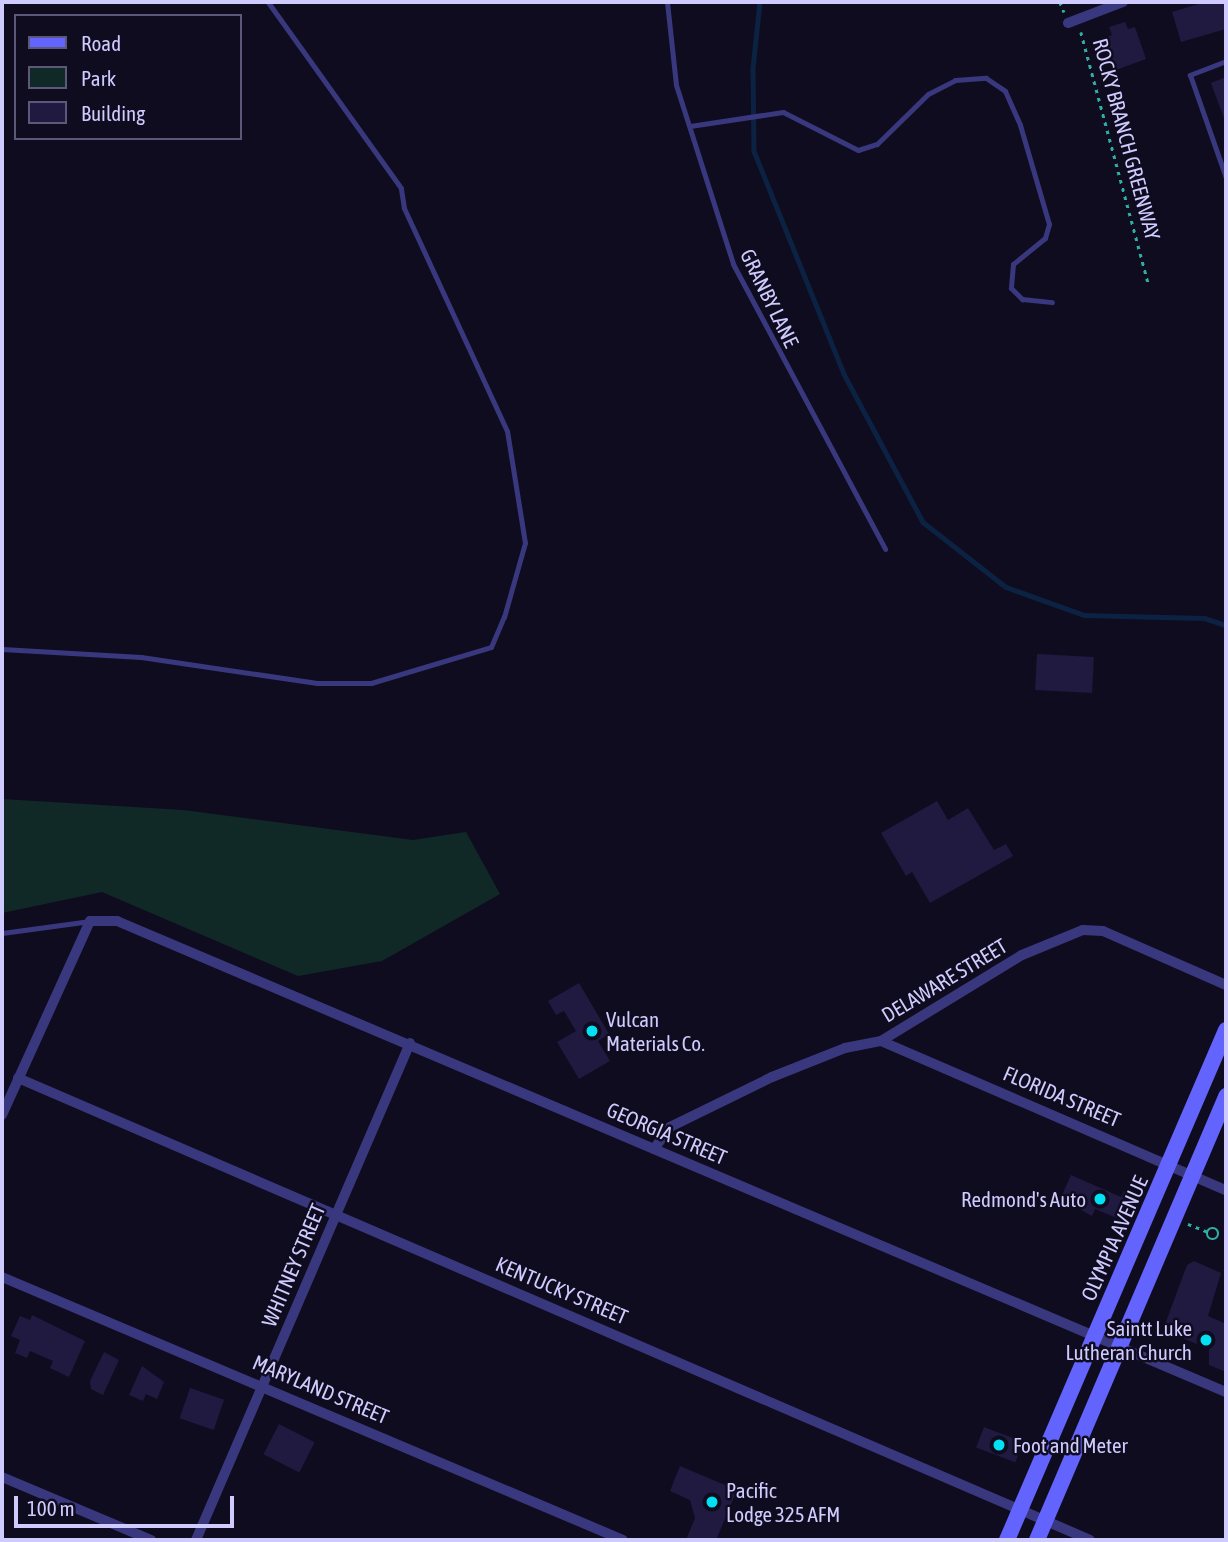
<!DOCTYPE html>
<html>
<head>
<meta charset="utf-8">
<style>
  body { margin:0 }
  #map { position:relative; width:1228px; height:1542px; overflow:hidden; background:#0f0c1f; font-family:"Asap Condensed",sans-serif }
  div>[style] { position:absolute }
  .green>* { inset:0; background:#102927 }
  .stream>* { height:4.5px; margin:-2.25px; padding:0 2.25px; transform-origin:2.25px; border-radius:2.25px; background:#0c2243 }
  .building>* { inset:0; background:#201940; transform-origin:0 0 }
  .path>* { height:2.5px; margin-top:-1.25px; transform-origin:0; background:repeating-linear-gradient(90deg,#2eafa5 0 3.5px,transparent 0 8.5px) }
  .path>.ring { margin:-1.25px; padding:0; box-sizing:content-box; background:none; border:2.5px solid #2eafa5; border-radius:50% }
  .service>* { height:5px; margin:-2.5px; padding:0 2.5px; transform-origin:2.5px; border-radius:2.5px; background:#39387e }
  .minor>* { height:10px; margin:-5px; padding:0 5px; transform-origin:5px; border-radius:5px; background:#39387e }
  .secondary>* { height:16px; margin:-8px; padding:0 8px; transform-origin:8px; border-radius:8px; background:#6363fe }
  .dots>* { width:19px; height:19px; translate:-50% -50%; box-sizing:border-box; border:4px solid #0f0c1f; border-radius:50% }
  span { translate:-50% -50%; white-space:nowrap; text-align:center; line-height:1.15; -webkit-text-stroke:5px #0f0c1f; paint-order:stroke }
  .street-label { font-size:21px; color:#cfcbff }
  .poi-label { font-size:21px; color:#cfcbff }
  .left { translate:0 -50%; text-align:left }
  .right { translate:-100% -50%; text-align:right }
  .frame { position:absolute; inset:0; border:4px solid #cfcbff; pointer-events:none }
  .legend { position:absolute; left:14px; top:14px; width:228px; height:126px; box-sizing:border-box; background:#0f0c1f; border:2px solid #5c5879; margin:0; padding:9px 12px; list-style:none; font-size:21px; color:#cfcbff }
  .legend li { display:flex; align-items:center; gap:14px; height:35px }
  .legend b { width:35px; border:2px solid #5c5879 }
  .scale { position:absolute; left:14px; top:1496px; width:220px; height:32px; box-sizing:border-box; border:4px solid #cfcbff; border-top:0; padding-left:9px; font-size:21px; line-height:24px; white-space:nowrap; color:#cfcbff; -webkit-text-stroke:5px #0f0c1f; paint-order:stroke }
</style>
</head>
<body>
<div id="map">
  <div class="green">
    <div style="clip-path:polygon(2px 799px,183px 810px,413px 840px,466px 832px,500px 894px,382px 961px,298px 976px,102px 892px,2px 913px)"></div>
  </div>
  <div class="stream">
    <div style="left:760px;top:2px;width:67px;rotate:96deg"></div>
    <div style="left:753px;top:69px;width:82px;rotate:89.3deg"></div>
    <div style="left:754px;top:151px;width:240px;rotate:68deg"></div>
    <div style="left:844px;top:374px;width:168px;rotate:61.9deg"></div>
    <div style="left:923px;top:522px;width:105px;rotate:38.1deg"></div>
    <div style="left:1006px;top:587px;width:83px;rotate:19.7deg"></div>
    <div style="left:1084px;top:615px;width:120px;rotate:1.4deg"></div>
    <div style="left:1204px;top:618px;width:23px;rotate:18deg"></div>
  </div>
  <div class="building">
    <div style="clip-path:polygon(1205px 2px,1226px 2px,1226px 29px,1181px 42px,1172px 12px)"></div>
    <div style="clip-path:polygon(1125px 22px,1128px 29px,1135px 27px,1146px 59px,1116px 70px,1105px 38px,1112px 35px,1109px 27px)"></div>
    <div style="clip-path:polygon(1226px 77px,1226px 121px,1225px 121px,1211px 83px)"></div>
    <div style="left:1037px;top:654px;width:57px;height:36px;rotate:3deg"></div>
    <div style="clip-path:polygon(937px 801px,948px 820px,968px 808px,994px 850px,1006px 844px,1013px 856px,930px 903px,912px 872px,906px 876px,881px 833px)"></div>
    <div style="clip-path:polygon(579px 983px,609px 1034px,598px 1041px,610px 1061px,579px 1079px,557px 1042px,576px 1031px,564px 1011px,556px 1015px,548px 1001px)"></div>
    <div style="clip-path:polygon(1071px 1175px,1121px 1197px,1124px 1191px,1135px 1196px,1124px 1221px,1095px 1209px,1092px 1216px,1065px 1201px,1062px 1195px)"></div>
    <div style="clip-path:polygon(1194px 1261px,1221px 1273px,1208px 1316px,1226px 1324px,1226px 1372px,1209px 1365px,1209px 1349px,1163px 1330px,1187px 1265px)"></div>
    <div style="clip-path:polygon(32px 1315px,85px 1341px,69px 1377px,50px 1368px,53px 1361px,30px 1351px,27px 1358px,15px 1353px,20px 1340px,11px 1336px,20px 1316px,30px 1320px)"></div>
    <div style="clip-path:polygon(104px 1352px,119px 1360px,103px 1395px,91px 1389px,90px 1381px)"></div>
    <div style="clip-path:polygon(142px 1366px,164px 1382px,157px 1399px,146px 1394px,143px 1401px,129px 1395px)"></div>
    <div style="left:190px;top:1388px;width:36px;height:32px;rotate:19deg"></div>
    <div style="left:279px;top:1424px;width:40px;height:34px;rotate:27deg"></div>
    <div style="left:984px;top:1427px;width:42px;height:22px;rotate:21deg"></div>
    <div style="clip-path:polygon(680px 1466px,737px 1490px,716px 1540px,686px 1540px,695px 1518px,690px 1500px,670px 1491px)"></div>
  </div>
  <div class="path">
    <div style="left:1060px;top:2px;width:11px;rotate:68deg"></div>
    <div style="left:1081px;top:32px;width:263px;rotate:75deg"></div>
    <div style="left:1188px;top:1224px;width:22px;rotate:22deg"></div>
    <div class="ring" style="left:1207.5px;top:1228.5px;width:8.5px;height:8.5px"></div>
  </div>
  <div class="service">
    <div style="left:667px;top:2px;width:83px;rotate:83.8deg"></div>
    <div style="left:676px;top:85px;width:188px;rotate:72.3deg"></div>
    <div style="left:733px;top:264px;width:323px;rotate:61.9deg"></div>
    <div style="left:1226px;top:61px;width:39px;rotate:159deg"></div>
    <div style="left:1190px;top:75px;width:109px;rotate:70.7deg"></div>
    <div style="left:690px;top:126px;width:94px;rotate:-8.6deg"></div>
    <div style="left:783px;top:112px;width:84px;rotate:26.9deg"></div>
    <div style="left:858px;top:150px;width:20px;rotate:-18deg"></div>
    <div style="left:877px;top:144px;width:71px;rotate:-44.4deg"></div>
    <div style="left:928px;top:94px;width:30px;rotate:-27deg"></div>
    <div style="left:955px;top:80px;width:31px;rotate:-4deg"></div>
    <div style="left:986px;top:78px;width:23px;rotate:34deg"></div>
    <div style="left:1005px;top:91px;width:37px;rotate:66deg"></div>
    <div style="left:1020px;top:125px;width:103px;rotate:73.7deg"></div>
    <div style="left:1049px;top:224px;width:15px;rotate:106deg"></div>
    <div style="left:1045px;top:238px;width:41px;rotate:140.9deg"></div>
    <div style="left:1013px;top:264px;width:24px;rotate:95deg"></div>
    <div style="left:1011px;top:288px;width:16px;rotate:45deg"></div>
    <div style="left:1022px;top:299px;width:30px;rotate:6deg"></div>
    <div style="left:2px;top:649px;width:139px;rotate:3.3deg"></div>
    <div style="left:141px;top:657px;width:178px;rotate:8.4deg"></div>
    <div style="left:317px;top:683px;width:54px"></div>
    <div style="left:371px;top:683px;width:125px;rotate:-16.7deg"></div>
    <div style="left:491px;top:647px;width:33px;rotate:-67deg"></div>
    <div style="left:504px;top:617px;width:77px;rotate:-74.2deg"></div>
    <div style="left:525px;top:543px;width:113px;rotate:-99.1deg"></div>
    <div style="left:507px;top:431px;width:246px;rotate:-114.8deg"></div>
    <div style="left:404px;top:208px;width:20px;rotate:-99deg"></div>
    <div style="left:401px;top:188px;width:229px;rotate:-125.6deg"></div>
    <div style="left:2px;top:933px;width:89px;rotate:-7.8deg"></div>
  </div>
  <div class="minor">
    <div style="left:1068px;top:23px;width:59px;rotate:-20.9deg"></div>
    <div style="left:881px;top:1041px;width:376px;rotate:23.4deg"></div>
    <div style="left:18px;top:1078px;width:1167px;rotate:23.31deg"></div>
    <div style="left:2px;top:1115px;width:213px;rotate:-65.6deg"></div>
    <div style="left:90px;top:921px;width:27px"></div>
    <div style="left:117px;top:921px;width:1205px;rotate:23.01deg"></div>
    <div style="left:654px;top:1149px;width:27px;rotate:-54deg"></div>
    <div style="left:670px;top:1127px;width:114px;rotate:-26.1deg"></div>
    <div style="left:772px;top:1077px;width:79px;rotate:-21.7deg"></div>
    <div style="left:845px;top:1048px;width:37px;rotate:-11deg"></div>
    <div style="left:881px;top:1041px;width:165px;rotate:-31.4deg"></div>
    <div style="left:1022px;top:955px;width:66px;rotate:-22.3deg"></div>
    <div style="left:1083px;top:930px;width:20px;rotate:3deg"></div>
    <div style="left:1103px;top:931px;width:134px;rotate:23.7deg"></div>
    <div style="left:2px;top:1277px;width:674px;rotate:22.95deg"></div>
    <div style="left:2px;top:1477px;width:162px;rotate:22.9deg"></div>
    <div style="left:196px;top:1540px;width:541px;rotate:-66.7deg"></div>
  </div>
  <div class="secondary">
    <div style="left:1007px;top:1540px;width:555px;rotate:-66.76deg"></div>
    <div style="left:1037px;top:1540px;width:483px;rotate:-66.9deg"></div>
  </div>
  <div class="dots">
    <div style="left:592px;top:1031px;background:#02e0f3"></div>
    <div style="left:1100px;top:1199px;background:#02e0f3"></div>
    <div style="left:1206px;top:1340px;background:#02e0f3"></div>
    <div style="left:999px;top:1445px;background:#02e0f3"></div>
    <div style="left:712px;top:1502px;background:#02e0f3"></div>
  </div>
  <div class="street-label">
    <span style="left:1127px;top:139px;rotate:75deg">ROCKY BRANCH GREENWAY</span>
    <span style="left:770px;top:298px;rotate:64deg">GRANBY LANE</span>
    <span style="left:944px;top:980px;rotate:-31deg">DELAWARE STREET</span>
    <span style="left:1062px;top:1096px;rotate:23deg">FLORIDA STREET</span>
    <span style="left:667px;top:1133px;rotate:23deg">GEORGIA STREET</span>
    <span style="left:1114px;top:1238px;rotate:-66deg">OLYMPIA AVENUE</span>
    <span style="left:293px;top:1265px;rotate:-67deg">WHITNEY STREET</span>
    <span style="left:562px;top:1290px;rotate:23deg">KENTUCKY STREET</span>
    <span style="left:321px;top:1389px;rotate:23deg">MARYLAND STREET</span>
  </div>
  <div class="poi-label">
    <span class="left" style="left:606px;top:1031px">Vulcan<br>Materials Co.</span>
    <span class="right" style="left:1086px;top:1199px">Redmond's Auto</span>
    <span class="right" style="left:1192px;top:1340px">Saintt Luke<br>Lutheran Church</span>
    <span class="left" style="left:1013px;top:1445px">Foot and Meter</span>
    <span class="left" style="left:726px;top:1502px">Pacific<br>Lodge 325 AFM</span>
  </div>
  <div class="frame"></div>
  <ul class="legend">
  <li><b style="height:9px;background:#6363fe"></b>Road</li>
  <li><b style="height:19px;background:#102927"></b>Park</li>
  <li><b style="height:19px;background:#201940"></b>Building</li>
  </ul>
  <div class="scale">100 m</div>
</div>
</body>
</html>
